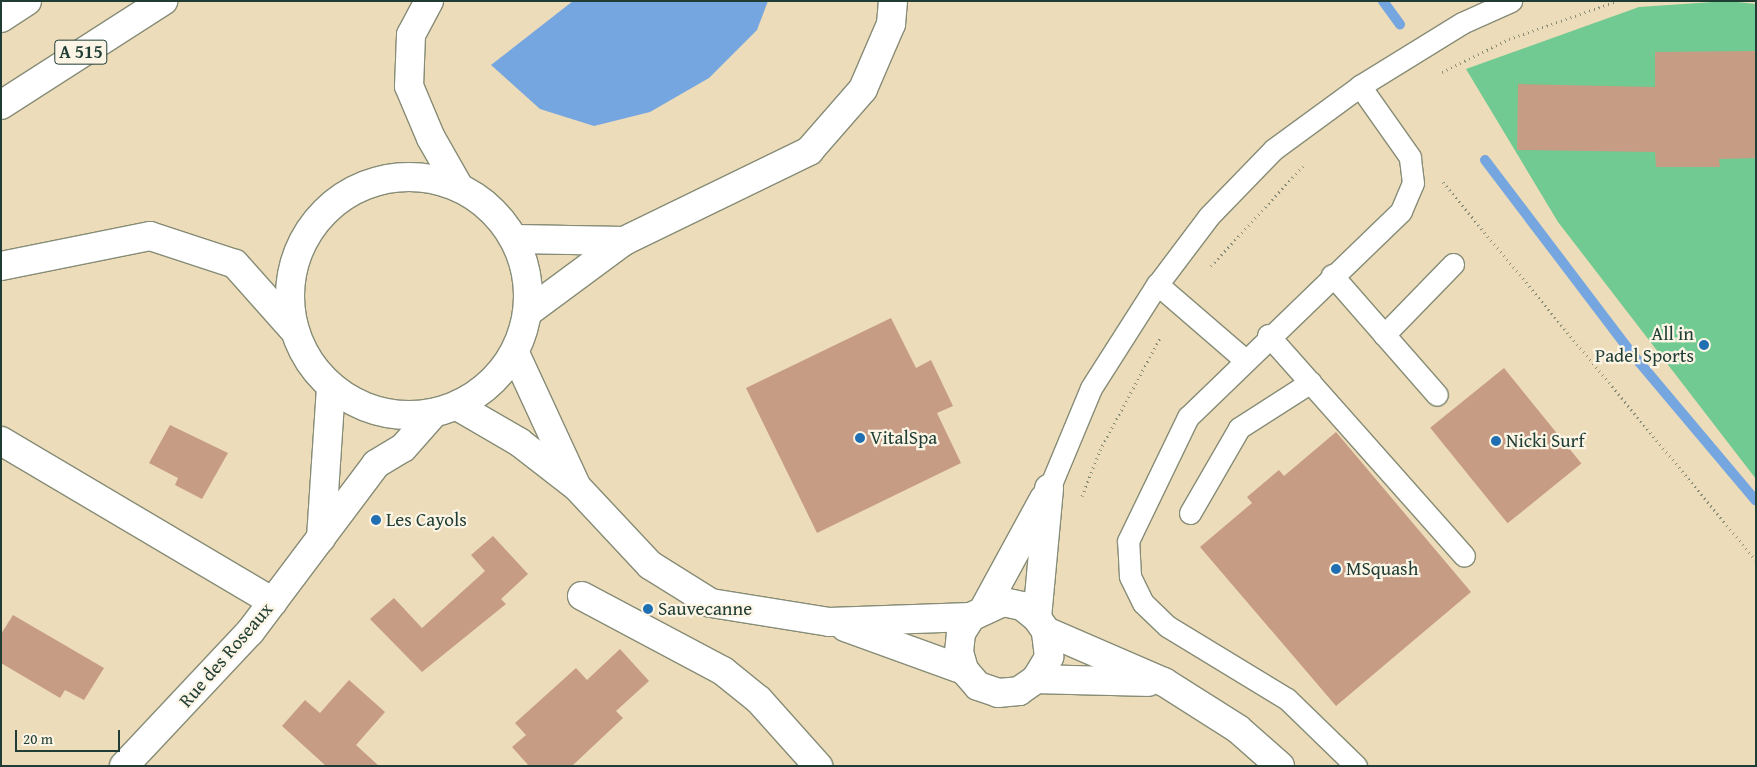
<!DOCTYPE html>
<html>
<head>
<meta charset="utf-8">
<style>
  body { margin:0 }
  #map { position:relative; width:1757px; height:767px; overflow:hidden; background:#eddcb9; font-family:"Gentium Book Plus",serif }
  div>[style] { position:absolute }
  .green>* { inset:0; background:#70ca91 }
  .water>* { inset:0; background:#75a6e0 }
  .stream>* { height:10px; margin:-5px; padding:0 5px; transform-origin:5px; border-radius:5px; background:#75a6e0 }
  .building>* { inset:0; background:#c79c84; transform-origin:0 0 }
  .path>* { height:3px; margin-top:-1.5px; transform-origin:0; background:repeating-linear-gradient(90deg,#868c76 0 1px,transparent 0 5px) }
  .roads { filter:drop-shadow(1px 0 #868c76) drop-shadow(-1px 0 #868c76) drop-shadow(0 1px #868c76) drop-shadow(0 -1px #868c76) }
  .service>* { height:21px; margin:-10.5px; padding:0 10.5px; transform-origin:10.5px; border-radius:10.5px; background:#fff }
  .minor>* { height:28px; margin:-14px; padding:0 14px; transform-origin:14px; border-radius:14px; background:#fff }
  .secondary>* { height:28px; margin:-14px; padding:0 14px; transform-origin:14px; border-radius:14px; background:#fff }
  .secondary>.ring { margin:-14px; padding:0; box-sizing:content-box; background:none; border:28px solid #fff; border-radius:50% }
  .trunk>* { height:28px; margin:-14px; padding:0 14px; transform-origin:14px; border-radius:14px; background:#fff }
  .motorway>* { height:28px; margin:-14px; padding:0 14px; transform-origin:14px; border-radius:14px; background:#fff }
  .dots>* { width:14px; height:14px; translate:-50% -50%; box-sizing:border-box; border:2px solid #fcf5e5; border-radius:50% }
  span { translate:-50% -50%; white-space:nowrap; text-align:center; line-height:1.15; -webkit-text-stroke:4.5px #fcf5e5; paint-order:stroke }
  .shield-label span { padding:1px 4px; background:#fcf5e5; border:1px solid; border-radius:4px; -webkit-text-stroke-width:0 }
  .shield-label { font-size:18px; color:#1f3d34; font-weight:700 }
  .poi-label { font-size:19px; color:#1f3d34 }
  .right { translate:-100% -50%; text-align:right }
  .left { translate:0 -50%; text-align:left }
  .street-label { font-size:19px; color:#1f3d34 }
  .frame { position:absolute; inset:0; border:2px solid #1f3d34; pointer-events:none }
  .scale { position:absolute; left:15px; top:730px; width:105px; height:22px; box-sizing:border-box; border:2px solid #1f3d34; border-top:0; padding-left:6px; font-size:15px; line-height:18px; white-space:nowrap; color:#1f3d34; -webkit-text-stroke:4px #fcf5e5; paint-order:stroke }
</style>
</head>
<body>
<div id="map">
  <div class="green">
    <div style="clip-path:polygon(1728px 1px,1756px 4px,1756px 479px,1558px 222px,1466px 69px,1639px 7px)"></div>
  </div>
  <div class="water">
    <div style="clip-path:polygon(573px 1px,768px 1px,757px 30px,709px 78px,650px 112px,594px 126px,540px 109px,491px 65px)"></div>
  </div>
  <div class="stream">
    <div style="left:1383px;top:1px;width:29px;rotate:54deg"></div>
    <div style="left:1485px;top:160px;width:246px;rotate:52.8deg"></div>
    <div style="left:1634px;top:356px;width:189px;rotate:49.9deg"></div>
  </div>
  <div class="building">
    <div style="clip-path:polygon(1756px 51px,1756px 158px,1719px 159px,1720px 167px,1656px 167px,1655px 152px,1517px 150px,1518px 84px,1655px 87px,1655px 52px)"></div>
    <div style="clip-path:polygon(891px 318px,916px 368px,931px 360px,953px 406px,937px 413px,961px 463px,817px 533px,746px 388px)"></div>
    <div style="left:1504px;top:368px;width:123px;height:95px;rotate:51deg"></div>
    <div style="clip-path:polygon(170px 425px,228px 453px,202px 499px,175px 485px,178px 478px,149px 463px)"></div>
    <div style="clip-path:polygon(1336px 432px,1471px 592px,1336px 706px,1200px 547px,1252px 503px,1247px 497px,1279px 470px,1284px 476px)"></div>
    <div style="clip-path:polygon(493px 536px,528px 574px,501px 599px,506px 604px,422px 672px,370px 619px,394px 598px,422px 628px,485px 571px,471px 555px)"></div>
    <div style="clip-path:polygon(13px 615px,104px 668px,84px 700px,65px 690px,60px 698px,1px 663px,1px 634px)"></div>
    <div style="clip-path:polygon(620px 649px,649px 681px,616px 711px,623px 718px,572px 766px,529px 766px,512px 747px,526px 735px,515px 723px,576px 668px,587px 680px)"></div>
    <div style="clip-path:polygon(349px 680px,385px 712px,356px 745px,379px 766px,326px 766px,282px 726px,305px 700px,320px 713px)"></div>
  </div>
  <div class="path">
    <div style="left:1442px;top:72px;width:75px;rotate:-26.2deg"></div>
    <div style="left:1509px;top:39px;width:114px;rotate:-19.4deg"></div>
    <div style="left:1443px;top:182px;width:491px;rotate:50.4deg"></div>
    <div style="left:1211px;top:266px;width:136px;rotate:-47.4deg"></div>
    <div style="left:1082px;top:496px;width:49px;rotate:-68.6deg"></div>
    <div style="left:1100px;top:450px;width:127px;rotate:-61.8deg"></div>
  </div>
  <div class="roads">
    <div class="service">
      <div style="left:1332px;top:275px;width:159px;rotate:48.8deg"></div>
      <div style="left:1157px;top:284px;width:115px;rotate:40.8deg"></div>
      <div style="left:1268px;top:335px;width:295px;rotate:48.4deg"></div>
      <div style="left:1384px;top:335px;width:99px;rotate:-45.8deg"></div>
      <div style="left:1049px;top:489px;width:109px;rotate:-67.4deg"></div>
      <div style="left:1091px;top:388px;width:117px;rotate:-57.5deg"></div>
      <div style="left:1154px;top:289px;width:91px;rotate:-53deg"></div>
      <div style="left:1209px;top:216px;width:93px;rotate:-45.9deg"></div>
      <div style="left:1274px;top:149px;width:107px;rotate:-36.2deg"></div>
      <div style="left:1360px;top:86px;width:120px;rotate:-31.7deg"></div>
      <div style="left:1462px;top:23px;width:54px;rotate:-24.2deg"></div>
      <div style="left:1190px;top:513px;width:98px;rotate:-60deg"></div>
      <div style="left:1239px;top:428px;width:85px;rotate:-32.6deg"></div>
      <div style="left:1356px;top:766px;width:96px;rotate:-135.8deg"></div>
      <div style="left:1287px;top:699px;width:140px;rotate:-148.7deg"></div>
      <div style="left:1167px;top:626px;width:33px;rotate:-136deg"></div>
      <div style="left:1143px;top:603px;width:30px;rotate:-116deg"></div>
      <div style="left:1130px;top:576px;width:35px;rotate:-93deg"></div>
      <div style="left:1128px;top:541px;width:138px;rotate:-64.2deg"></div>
      <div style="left:1188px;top:417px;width:296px;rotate:-44deg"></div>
      <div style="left:1401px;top:211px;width:30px;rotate:-67deg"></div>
      <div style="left:1413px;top:183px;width:26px;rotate:-97deg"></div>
      <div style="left:1410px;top:157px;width:87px;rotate:-125.2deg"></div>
    </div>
    <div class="minor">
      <div style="left:515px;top:353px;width:143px;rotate:65.2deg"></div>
      <div style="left:457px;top:406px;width:72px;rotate:30.1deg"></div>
      <div style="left:519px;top:442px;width:73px;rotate:37.8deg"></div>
      <div style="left:577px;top:487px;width:107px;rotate:46.9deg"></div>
      <div style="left:650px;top:565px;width:72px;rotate:31.9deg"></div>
      <div style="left:711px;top:603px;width:120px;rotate:9.1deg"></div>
      <div style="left:829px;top:622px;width:142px;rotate:-2deg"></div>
      <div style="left:1px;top:441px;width:316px;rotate:30.6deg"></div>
      <div style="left:582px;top:596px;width:160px;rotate:28deg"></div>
      <div style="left:723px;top:671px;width:46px;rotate:38.9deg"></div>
      <div style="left:759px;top:700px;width:89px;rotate:48.2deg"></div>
      <div style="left:985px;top:607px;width:123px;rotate:-61.4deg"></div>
      <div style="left:1037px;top:618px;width:19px;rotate:-141deg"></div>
      <div style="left:1022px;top:606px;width:19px;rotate:-168deg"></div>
      <div style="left:1003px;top:602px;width:35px;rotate:155deg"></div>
      <div style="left:971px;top:617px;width:19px;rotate:122deg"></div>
      <div style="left:961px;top:633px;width:19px;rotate:96deg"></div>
      <div style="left:959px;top:652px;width:19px;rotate:74deg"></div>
      <div style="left:964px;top:670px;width:21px;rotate:49deg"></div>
      <div style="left:978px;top:686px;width:21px;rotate:19deg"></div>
      <div style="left:998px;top:693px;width:21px;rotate:-5deg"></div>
      <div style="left:1019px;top:691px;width:21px;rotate:-35deg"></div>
      <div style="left:1036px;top:679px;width:26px;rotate:-59deg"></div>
      <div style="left:1049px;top:657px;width:26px;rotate:-97deg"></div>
      <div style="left:1046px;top:631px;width:16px;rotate:-125deg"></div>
      <div style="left:1037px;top:618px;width:130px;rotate:-84.7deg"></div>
      <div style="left:845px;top:627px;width:127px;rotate:19.9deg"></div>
      <div style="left:1046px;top:631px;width:129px;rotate:23.4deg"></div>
      <div style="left:1164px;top:682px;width:88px;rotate:32.4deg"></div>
      <div style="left:1238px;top:729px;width:56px;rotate:41.4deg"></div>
      <div style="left:1036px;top:679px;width:112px;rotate:1.5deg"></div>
    </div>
    <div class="secondary">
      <div class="ring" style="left:290px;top:177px;width:210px;height:210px"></div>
      <div style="left:515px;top:239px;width:109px;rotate:1.1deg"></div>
      <div style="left:528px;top:312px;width:119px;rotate:-36.5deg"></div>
      <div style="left:624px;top:241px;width:206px;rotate:-25.9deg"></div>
      <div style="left:809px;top:151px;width:82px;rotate:-48.9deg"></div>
      <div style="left:863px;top:89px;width:71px;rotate:-66.7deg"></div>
      <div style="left:891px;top:24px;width:23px;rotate:-85deg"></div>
      <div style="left:321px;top:538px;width:150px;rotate:-86.2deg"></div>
      <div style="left:124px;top:766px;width:184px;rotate:-46.8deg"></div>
      <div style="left:250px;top:632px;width:210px;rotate:-53.1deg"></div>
      <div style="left:376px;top:464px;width:31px;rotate:-31deg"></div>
      <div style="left:403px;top:448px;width:45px;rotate:-48.6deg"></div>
    </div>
    <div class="trunk">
      <div style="left:1px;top:266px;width:152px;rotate:-11.4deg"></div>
      <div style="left:150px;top:236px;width:89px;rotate:18.2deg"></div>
      <div style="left:235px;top:264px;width:87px;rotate:48.3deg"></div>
    </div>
    <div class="motorway">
      <div style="left:429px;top:1px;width:38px;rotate:118deg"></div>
      <div style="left:411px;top:35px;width:51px;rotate:92.2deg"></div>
      <div style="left:409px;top:86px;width:56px;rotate:67.1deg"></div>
      <div style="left:431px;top:138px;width:56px;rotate:60.3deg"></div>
      <div style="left:1px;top:18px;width:31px;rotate:-33deg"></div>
      <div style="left:1px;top:105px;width:193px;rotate:-32.7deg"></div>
    </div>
  </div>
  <div class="dots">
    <div style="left:1704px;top:345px;background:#1f6fb2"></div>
    <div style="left:860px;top:438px;background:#1f6fb2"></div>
    <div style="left:1496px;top:441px;background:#1f6fb2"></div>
    <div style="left:376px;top:520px;background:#1f6fb2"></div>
    <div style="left:1336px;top:569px;background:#1f6fb2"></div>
    <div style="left:648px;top:609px;background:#1f6fb2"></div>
  </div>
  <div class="shield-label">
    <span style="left:81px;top:52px">A 515</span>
  </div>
  <div class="poi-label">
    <span class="right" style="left:1694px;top:345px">All in<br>Padel Sports</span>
    <span class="left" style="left:870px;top:438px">VitalSpa</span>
    <span class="left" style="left:1506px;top:441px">Nicki Surf</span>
    <span class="left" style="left:386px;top:520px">Les Cayols</span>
    <span class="left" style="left:1346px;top:569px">MSquash</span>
    <span class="left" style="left:658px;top:609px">Sauvecanne</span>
  </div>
  <div class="street-label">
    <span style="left:226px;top:655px;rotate:-49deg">Rue des Roseaux</span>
  </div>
  <div class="frame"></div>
  <div class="scale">20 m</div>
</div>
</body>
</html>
